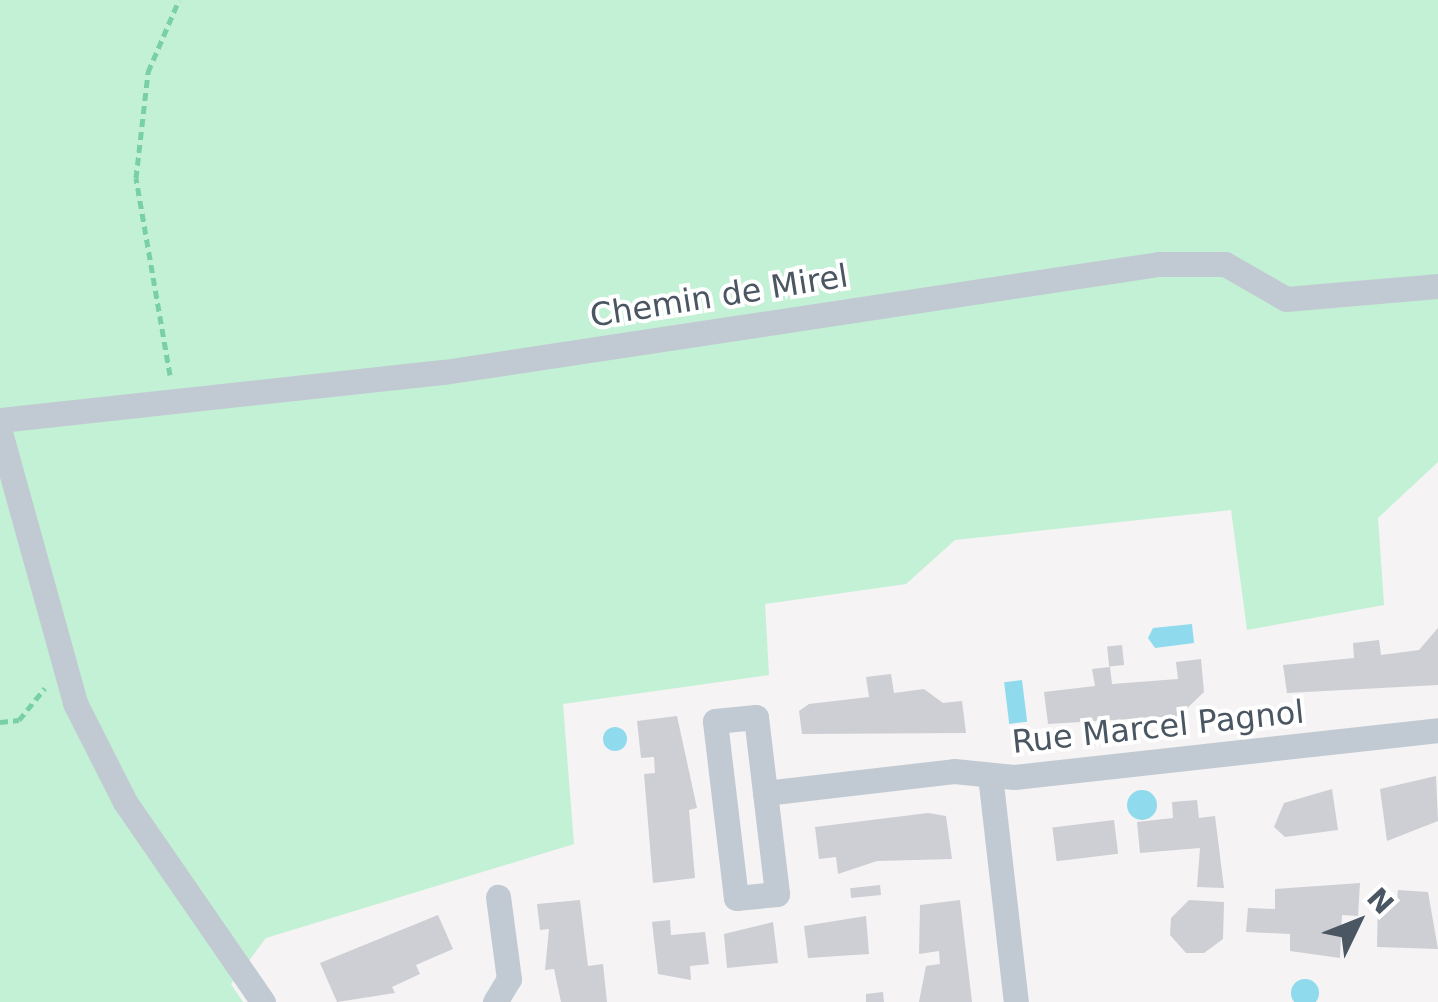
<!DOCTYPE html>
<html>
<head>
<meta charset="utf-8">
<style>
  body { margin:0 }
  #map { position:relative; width:1438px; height:1002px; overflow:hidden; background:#f5f3f3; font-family:"DejaVu Sans",sans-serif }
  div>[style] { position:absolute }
  .green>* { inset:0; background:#c3f1d5 }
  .water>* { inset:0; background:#90daee; transform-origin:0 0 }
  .round { border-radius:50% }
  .building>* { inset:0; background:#cdcfd5; transform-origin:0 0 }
  .path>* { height:5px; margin-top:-2.5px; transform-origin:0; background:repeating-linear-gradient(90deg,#7ad0a6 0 8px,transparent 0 13px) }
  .minor>* { height:25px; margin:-12.5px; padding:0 12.5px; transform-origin:12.5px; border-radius:12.5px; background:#c1cad2 }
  span { translate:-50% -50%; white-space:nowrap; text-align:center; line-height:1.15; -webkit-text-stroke:8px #fff; paint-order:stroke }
  .street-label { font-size:32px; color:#4a5661 }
  .north { position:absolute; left:1308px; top:872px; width:100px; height:100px; -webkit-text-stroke:8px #fff; paint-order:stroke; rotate:47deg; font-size:28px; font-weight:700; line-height:40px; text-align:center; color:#4a5661 }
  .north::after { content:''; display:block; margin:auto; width:35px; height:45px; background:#4a5661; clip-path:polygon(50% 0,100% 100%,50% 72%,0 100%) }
</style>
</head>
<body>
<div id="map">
  <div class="green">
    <div style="clip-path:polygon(0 0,1438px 0,1438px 462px,1378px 518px,1384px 605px,1247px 630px,1231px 510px,955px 540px,906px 584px,765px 604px,769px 675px,563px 704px,574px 844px,266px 938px,231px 984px,243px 1002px,0 1002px)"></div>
  </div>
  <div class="water">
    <div style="clip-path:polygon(1192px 624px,1194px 643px,1155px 648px,1148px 638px,1153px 628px)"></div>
    <div style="left:1022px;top:680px;width:42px;height:18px;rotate:83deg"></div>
    <div class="round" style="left:603px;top:727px;width:24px;height:24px"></div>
    <div class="round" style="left:1127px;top:790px;width:30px;height:30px"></div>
    <div class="round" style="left:1291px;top:979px;width:28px;height:28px"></div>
  </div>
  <div class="building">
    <div style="clip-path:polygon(1438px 628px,1438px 685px,1287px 693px,1283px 665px,1354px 658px,1353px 643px,1379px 640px,1381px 655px,1419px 650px)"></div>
    <div style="left:1122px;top:645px;width:20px;height:15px;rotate:84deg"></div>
    <div style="clip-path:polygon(1201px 659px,1204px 692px,1179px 716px,1048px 724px,1044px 692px,1095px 686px,1092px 669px,1110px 667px,1112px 684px,1178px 679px,1176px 662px)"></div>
    <div style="clip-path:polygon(891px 674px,894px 693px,924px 689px,943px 703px,962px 701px,966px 733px,802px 734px,799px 711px,809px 704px,869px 697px,866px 677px)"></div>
    <div style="clip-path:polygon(677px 716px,697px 808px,689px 810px,695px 878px,653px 883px,644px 774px,655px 773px,654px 757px,641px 758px,637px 721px)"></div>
    <div style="clip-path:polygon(1436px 776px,1438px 821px,1387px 841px,1380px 789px)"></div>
    <div style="clip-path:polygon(1332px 789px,1338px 830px,1285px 837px,1274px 827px,1284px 803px)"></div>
    <div style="clip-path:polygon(1197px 800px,1199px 818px,1215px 816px,1224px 888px,1197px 887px,1200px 848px,1140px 853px,1137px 822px,1173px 818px,1172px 802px)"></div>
    <div style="clip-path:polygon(928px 813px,946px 816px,952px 859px,877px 861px,838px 874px,836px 857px,819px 859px,815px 827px)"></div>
    <div style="left:1114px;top:820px;width:34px;height:62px;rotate:83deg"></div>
    <div style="clip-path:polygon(1360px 883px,1358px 916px,1342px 915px,1340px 958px,1290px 951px,1290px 934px,1246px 932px,1248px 908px,1275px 909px,1275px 889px)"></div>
    <div style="left:880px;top:885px;width:10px;height:30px;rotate:84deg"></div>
    <div style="clip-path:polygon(1398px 890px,1428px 892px,1438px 949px,1377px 947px,1378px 898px,1397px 900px)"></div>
    <div style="clip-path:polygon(580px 900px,588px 966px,603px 964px,607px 1002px,561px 1002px,554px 969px,545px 970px,549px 929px,540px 930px,537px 904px)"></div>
    <div style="clip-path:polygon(960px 900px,972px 1002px,919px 1002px,926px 966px,940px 964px,939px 951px,919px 954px,920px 905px)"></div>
    <div style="clip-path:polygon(1189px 900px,1224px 902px,1223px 939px,1204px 953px,1186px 953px,1170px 935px,1171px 918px)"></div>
    <div style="clip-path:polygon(438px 915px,453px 949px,416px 965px,420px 974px,392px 987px,395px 993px,337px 1002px,320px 963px)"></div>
    <div style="clip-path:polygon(866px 916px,869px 954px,808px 958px,804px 926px)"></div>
    <div style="clip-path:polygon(670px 920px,671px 935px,705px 932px,709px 964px,690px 966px,691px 980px,658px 974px,652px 922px)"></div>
    <div style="clip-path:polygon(773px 922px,778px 963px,727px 968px,724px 934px)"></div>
    <div style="clip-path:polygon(883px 992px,884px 1002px,866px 1002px,866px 994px)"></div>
  </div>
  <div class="path">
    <div style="left:170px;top:375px;width:200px;rotate:-99.8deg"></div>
    <div style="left:136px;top:178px;width:107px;rotate:-83.5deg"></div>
    <div style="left:148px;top:72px;width:78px;rotate:-66.7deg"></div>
    <div style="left:0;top:722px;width:19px;rotate:-6deg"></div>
    <div style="left:19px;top:720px;width:41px;rotate:-50.9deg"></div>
  </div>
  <div class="minor">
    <div style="left:0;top:420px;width:447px;rotate:-6.2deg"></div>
    <div style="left:444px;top:372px;width:723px;rotate:-8.59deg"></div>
    <div style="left:1159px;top:264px;width:66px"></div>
    <div style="left:1225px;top:264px;width:70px;rotate:29.8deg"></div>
    <div style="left:1286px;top:299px;width:153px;rotate:-4.9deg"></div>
    <div style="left:0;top:432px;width:281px;rotate:74.5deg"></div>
    <div style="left:75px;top:703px;width:111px;rotate:63.2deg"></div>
    <div style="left:125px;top:802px;width:243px;rotate:55.4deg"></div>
    <div style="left:756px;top:717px;width:178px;rotate:83.2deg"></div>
    <div style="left:777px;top:894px;width:41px;rotate:174.4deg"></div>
    <div style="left:736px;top:898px;width:178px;rotate:-96.8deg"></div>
    <div style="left:715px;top:721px;width:41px;rotate:-5.6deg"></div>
    <div style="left:990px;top:775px;width:228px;rotate:83.5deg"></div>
    <div style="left:765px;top:793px;width:190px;rotate:-6.6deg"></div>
    <div style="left:954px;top:771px;width:60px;rotate:5.7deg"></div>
    <div style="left:1014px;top:777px;width:427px;rotate:-6.3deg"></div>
    <div style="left:495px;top:1002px;width:27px;rotate:-59deg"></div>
    <div style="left:509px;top:979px;width:83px;rotate:-97.6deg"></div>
  </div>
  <div class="street-label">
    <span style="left:719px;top:296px;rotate:-9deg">Chemin de Mirel</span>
    <span style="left:1158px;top:727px;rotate:-6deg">Rue Marcel Pagnol</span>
  </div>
  <div class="north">N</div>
</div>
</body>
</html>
